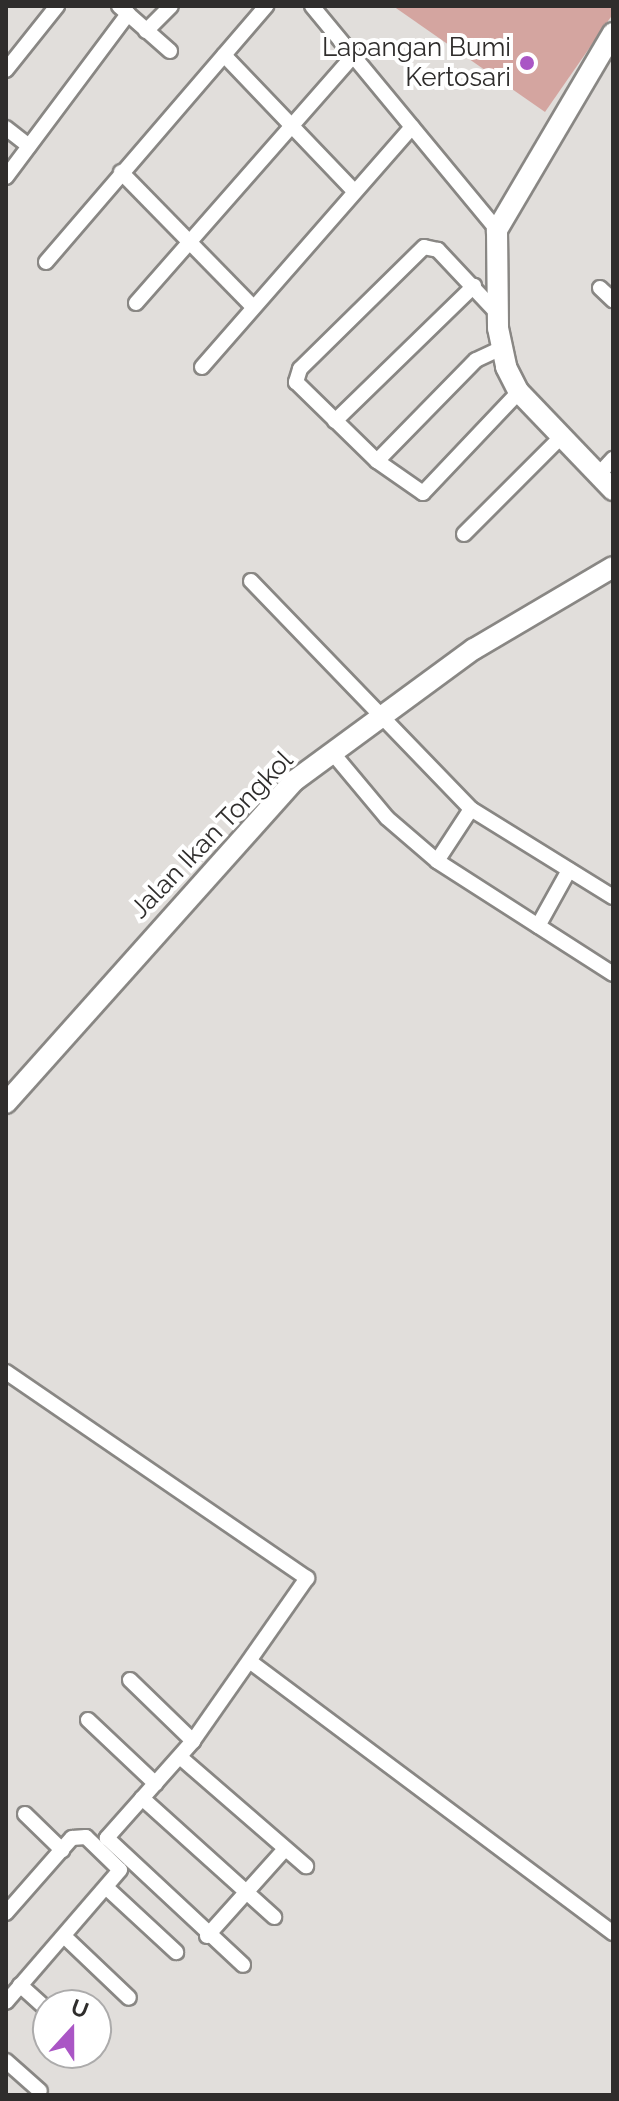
<!DOCTYPE html>
<html>
<head>
<meta charset="utf-8">
<style>
  body { margin:0 }
  #map { position:relative; width:619px; height:2101px; overflow:hidden; background:#e1dedb; font-family:Raleway,sans-serif }
  div>[style] { position:absolute }
  .green>* { inset:0; background:#d4a5a0 }
  .roads { filter:drop-shadow(2px 0 #898784) drop-shadow(-2px 0 #898784) drop-shadow(0 2px #898784) drop-shadow(0 -2px #898784) }
  .street>* { height:14px; margin:-7px; padding:0 7px; transform-origin:7px; border-radius:7px; background:#fff }
  .secondary>* { height:20px; margin:-10px; padding:0 10px; transform-origin:10px; border-radius:10px; background:#fff }
  .dots>* { width:22px; height:22px; translate:-50% -50%; box-sizing:border-box; border:4px solid #fff; border-radius:50% }
  span { translate:-50% -50%; white-space:nowrap; text-align:center; line-height:1.15; -webkit-text-stroke:8px #fff; paint-order:stroke }
  .poi-label { font-size:26px; color:#2f2d2c }
  .right { translate:-100% -50%; text-align:right }
  .street-label { font-size:26px; color:#2f2d2c }
  .frame { position:absolute; inset:0; border:8px solid #2f2d2c; pointer-events:none }
  .north { position:absolute; left:32px; top:1989px; width:80px; height:80px; box-sizing:border-box; background:#fff; border:2px solid #acabab; border-radius:50%; rotate:21deg; font-size:22px; font-weight:700; line-height:32px; text-align:center; color:#2f2d2c }
  .north::after { content:''; display:block; margin:auto; width:28px; height:36px; background:#aa56c5; clip-path:polygon(50% 0,100% 100%,50% 72%,0 100%) }
</style>
</head>
<body>
<div id="map">
  <div class="green">
    <div style="clip-path:polygon(393px 6px,613px 6px,613px 14px,545px 112px)"></div>
  </div>
  <div class="roads">
    <div class="street">
      <div style="left:119px;top:6px;width:68px;rotate:41.4deg"></div>
      <div style="left:312px;top:6px;width:291px;rotate:50.4deg"></div>
      <div style="left:146px;top:31px;width:35px;rotate:-45deg"></div>
      <div style="left:224px;top:55px;width:187px;rotate:46.3deg"></div>
      <div style="left:6px;top:70px;width:82px;rotate:-51.4deg"></div>
      <div style="left:6px;top:128px;width:29px;rotate:38deg"></div>
      <div style="left:121px;top:172px;width:189px;rotate:45.6deg"></div>
      <div style="left:6px;top:177px;width:204px;rotate:-53.2deg"></div>
      <div style="left:46px;top:262px;width:338px;rotate:-49.3deg"></div>
      <div style="left:600px;top:288px;width:18px;rotate:43deg"></div>
      <div style="left:136px;top:303px;width:329px;rotate:-48.7deg"></div>
      <div style="left:498px;top:314px;width:88px;rotate:-133.2deg"></div>
      <div style="left:438px;top:250px;width:14px;rotate:-168deg"></div>
      <div style="left:424px;top:247px;width:174px;rotate:135.5deg"></div>
      <div style="left:300px;top:369px;width:14px;rotate:107deg"></div>
      <div style="left:296px;top:382px;width:113px;rotate:44.3deg"></div>
      <div style="left:377px;top:461px;width:56px;rotate:34.8deg"></div>
      <div style="left:423px;top:493px;width:139px;rotate:-46.5deg"></div>
      <div style="left:202px;top:367px;width:319px;rotate:-48.8deg"></div>
      <div style="left:335px;top:421px;width:194px;rotate:-44.2deg"></div>
      <div style="left:377px;top:461px;width:141px;rotate:-45.6deg"></div>
      <div style="left:476px;top:360px;width:26px;rotate:-25deg"></div>
      <div style="left:599px;top:474px;width:21px;rotate:-47deg"></div>
      <div style="left:464px;top:534px;width:137px;rotate:-45deg"></div>
      <div style="left:251px;top:581px;width:317px;rotate:46deg"></div>
      <div style="left:471px;top:809px;width:167px;rotate:31.8deg"></div>
      <div style="left:331px;top:751px;width:87px;rotate:50.1deg"></div>
      <div style="left:387px;top:818px;width:66px;rotate:40.7deg"></div>
      <div style="left:437px;top:861px;width:209px;rotate:32.7deg"></div>
      <div style="left:437px;top:861px;width:62px;rotate:-56.8deg"></div>
      <div style="left:538px;top:926px;width:64px;rotate:-61deg"></div>
      <div style="left:6px;top:1372px;width:365px;rotate:34.4deg"></div>
      <div style="left:307px;top:1578px;width:199px;rotate:125deg"></div>
      <div style="left:193px;top:1741px;width:130px;rotate:131.6deg"></div>
      <div style="left:107px;top:1838px;width:186px;rotate:43deg"></div>
      <div style="left:252px;top:1663px;width:451px;rotate:36.8deg"></div>
      <div style="left:130px;top:1680px;width:88px;rotate:44.1deg"></div>
      <div style="left:88px;top:1720px;width:93px;rotate:43.3deg"></div>
      <div style="left:180px;top:1757px;width:167px;rotate:40.9deg"></div>
      <div style="left:142px;top:1798px;width:178px;rotate:42deg"></div>
      <div style="left:25px;top:1814px;width:52px;rotate:44.2deg"></div>
      <div style="left:108px;top:1889px;width:93px;rotate:42.8deg"></div>
      <div style="left:6px;top:1913px;width:100px;rotate:-48.7deg"></div>
      <div style="left:72px;top:1838px;width:14px;rotate:-4deg"></div>
      <div style="left:86px;top:1837px;width:47px;rotate:44.1deg"></div>
      <div style="left:120px;top:1870px;width:174px;rotate:130.8deg"></div>
      <div style="left:207px;top:1936px;width:117px;rotate:-48.1deg"></div>
      <div style="left:65px;top:1937px;width:88px;rotate:43.6deg"></div>
      <div style="left:20px;top:1985px;width:38px;rotate:42deg"></div>
      <div style="left:6px;top:2061px;width:45px;rotate:41.4deg"></div>
    </div>
    <div class="secondary">
      <div style="left:613px;top:33px;width:229px;rotate:120.5deg"></div>
      <div style="left:497px;top:230px;width:98px;rotate:89.4deg"></div>
      <div style="left:498px;top:328px;width:40px;rotate:78deg"></div>
      <div style="left:506px;top:367px;width:28px;rotate:63deg"></div>
      <div style="left:519px;top:392px;width:136px;rotate:46.2deg"></div>
      <div style="left:6px;top:1103px;width:432px;rotate:-48.2deg"></div>
      <div style="left:294px;top:781px;width:223px;rotate:-36.3deg"></div>
      <div style="left:474px;top:649px;width:161px;rotate:-30.5deg"></div>
    </div>
  </div>
  <div class="dots">
    <div style="left:527px;top:63px;background:#aa56c5"></div>
  </div>
  <div class="poi-label">
    <span class="right" style="left:511px;top:63px">Lapangan Bumi<br>Kertosari</span>
  </div>
  <div class="street-label">
    <span style="left:212px;top:835px;rotate:-46deg">Jalan Ikan Tongkol</span>
  </div>
  <div class="frame"></div>
  <div class="north">U</div>
</div>
</body>
</html>
